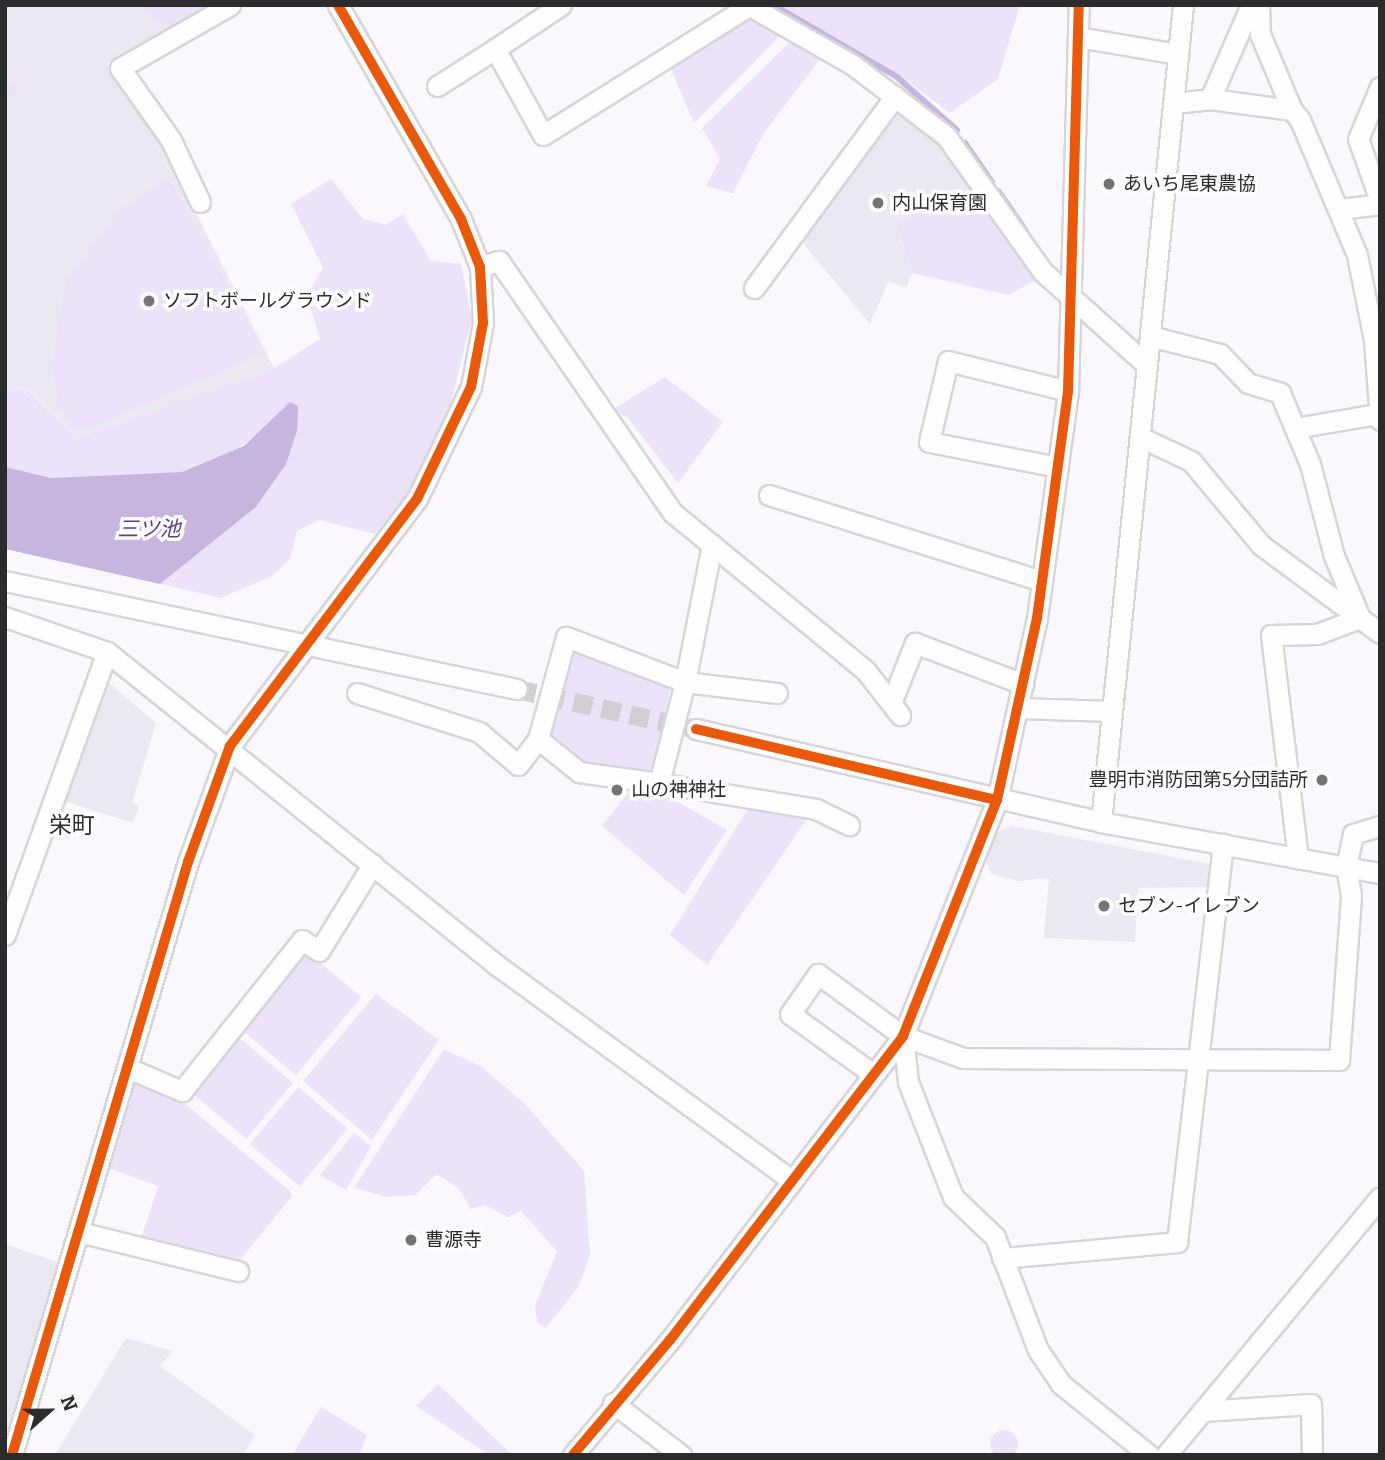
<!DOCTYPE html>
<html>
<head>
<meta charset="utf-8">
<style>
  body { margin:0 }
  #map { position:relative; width:1385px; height:1460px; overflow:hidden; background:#faf8fc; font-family:Bitter,"Noto Sans JP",serif }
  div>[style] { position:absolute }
  .built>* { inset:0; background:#ebe8f1 }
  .green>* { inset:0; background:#ece3fb; transform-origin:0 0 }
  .round { border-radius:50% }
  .water>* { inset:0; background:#c6b5df }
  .stream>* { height:6px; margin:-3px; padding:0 3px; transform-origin:3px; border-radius:3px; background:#c6b5df }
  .minor-tunnel>* { height:19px; margin-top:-9.5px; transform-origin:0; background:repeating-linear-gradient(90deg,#d1cfd3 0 19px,transparent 0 29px) }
  .roads { filter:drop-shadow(2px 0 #d6d5d7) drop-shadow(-2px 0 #d6d5d7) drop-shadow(0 2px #d6d5d7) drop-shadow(0 -2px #d6d5d7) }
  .minor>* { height:19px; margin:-9.5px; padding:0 9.5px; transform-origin:9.5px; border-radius:9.5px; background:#fefeff }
  .cycleway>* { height:10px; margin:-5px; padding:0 5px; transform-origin:5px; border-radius:5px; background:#e8590c }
  .dots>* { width:19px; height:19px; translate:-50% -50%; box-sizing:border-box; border:4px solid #fff; border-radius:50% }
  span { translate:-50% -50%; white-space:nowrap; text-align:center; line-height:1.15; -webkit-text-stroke:7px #fff; paint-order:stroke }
  .poi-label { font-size:19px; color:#2c2b2d }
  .left { translate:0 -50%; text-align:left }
  .right { translate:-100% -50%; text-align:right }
  .water-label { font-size:21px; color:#5e3e87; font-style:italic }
  .quarter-label { font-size:23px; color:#2c2b2d }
  .frame { position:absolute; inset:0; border:7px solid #2c2b2d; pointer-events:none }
  .north { position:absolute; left:14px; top:1376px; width:70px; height:70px; -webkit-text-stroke:5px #fff; paint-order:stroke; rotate:69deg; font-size:19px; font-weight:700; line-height:28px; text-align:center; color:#2c2b2d }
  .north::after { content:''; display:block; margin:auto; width:24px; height:32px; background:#2c2b2d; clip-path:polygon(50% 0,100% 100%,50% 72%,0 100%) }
</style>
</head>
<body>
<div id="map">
  <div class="built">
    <div style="clip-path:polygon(5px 5px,212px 5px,108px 62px,166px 153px,274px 368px,77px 438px,30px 391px,5px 387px)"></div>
    <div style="clip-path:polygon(904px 108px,943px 142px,971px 181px,896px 224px,912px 273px,907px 287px,888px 282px,870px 324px,798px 237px,889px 111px)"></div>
    <div style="clip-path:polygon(108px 682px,156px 723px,132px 803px,139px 806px,133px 823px,60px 800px)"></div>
    <div style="clip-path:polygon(1012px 826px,1215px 865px,1213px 887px,1138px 888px,1135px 942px,1044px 938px,1049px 878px,1018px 881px,992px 874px,985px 860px,998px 832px)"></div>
    <div style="clip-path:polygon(5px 1244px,60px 1263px,5px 1446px)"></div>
    <div style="clip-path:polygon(126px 1338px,173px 1351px,160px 1366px,255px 1435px,243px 1455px,55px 1455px)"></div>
  </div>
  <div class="green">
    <div style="clip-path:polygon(140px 5px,204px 5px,166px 28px)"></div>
    <div style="clip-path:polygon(781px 5px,1020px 5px,998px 79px,950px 113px,899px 75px)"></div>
    <div style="clip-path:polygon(747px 17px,778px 31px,777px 39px,694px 123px,670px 67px)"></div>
    <div style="clip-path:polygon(791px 41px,824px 54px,763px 134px,733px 193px,706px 186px,720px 159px,702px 128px)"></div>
    <div style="clip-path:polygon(5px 69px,19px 92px,5px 100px)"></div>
    <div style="clip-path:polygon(169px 178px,265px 353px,78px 433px,60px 408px,52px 367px,66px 281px,120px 209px)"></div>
    <div style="clip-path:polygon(331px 179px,363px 219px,386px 225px,403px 214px,431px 261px,461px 264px,472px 318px,445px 426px,409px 491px,375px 534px,319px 520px,297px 531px,290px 559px,272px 576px,221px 598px,160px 584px,256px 507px,286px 464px,297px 431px,267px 426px,226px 458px,182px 472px,51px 478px,5px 467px,5px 387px,29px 391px,77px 438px,274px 368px,320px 339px,307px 296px,323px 268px,291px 204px)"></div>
    <div style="clip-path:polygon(971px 181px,1040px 278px,1008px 295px,912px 273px,896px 224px)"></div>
    <div style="clip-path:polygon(665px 377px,723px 422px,678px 483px,628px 418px,612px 410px)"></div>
    <div style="clip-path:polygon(579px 650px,671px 684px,655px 769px,646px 775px,582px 764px,549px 735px,569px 654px)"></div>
    <div style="clip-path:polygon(631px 789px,653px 800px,667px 796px,727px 830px,684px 895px,602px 826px)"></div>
    <div style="clip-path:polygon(749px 807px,809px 816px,707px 965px,670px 935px)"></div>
    <div style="left:304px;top:949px;width:75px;height:102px;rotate:40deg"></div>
    <div style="clip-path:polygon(376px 994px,439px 1040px,372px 1140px,303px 1081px)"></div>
    <div style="left:235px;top:1034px;width:76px;height:73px;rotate:40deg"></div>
    <div style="clip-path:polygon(444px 1049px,482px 1067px,523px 1102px,584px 1171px,590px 1255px,579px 1286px,546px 1328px,537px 1322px,535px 1306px,557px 1251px,521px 1211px,508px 1217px,484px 1205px,471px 1209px,459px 1189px,437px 1174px,415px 1195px,387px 1197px,354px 1188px)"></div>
    <div style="clip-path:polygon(134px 1080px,172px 1093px,289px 1190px,292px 1196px,237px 1264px,140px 1242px,158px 1186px,105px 1167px)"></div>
    <div style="left:298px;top:1087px;width:65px;height:75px;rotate:40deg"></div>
    <div style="clip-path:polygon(354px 1133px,371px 1146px,346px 1190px,320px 1175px)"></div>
    <div style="clip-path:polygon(438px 1384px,512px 1455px,489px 1455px,416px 1406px)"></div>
    <div style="clip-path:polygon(321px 1407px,367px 1435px,359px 1455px,292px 1455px)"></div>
    <div class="round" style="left:990px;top:1430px;width:28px;height:28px"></div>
  </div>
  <div class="water">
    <div style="clip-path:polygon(290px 402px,298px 406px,297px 431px,286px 464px,256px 507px,160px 584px,5px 549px,5px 467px,51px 478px,182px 472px,244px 446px)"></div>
  </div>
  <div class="stream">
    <div style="left:774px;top:5px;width:143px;rotate:30.3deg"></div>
    <div style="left:897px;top:77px;width:80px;rotate:41.5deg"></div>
    <div style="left:965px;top:143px;width:47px;rotate:55.3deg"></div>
    <div style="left:999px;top:192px;width:47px;rotate:55.3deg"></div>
  </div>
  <div class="minor-tunnel">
    <div style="left:517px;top:689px;width:183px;rotate:12.6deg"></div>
  </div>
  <div class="roads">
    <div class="minor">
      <div style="left:561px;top:5px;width:79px;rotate:146.3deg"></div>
      <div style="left:495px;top:49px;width:98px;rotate:60.8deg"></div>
      <div style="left:543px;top:135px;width:243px;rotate:-32.1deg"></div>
      <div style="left:748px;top:5px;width:121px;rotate:29.7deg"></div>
      <div style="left:853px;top:65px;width:117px;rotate:37.4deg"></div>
      <div style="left:946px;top:136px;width:167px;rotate:54.5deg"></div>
      <div style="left:1043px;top:272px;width:138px;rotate:41.8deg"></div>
      <div style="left:1183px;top:5px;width:821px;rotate:95.73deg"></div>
      <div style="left:1101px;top:822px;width:284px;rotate:10.4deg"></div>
      <div style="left:1259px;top:5px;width:29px;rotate:88deg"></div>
      <div style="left:1260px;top:34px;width:82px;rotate:67.2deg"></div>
      <div style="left:1078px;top:37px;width:102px;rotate:9.6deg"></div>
      <div style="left:437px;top:86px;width:69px;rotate:-32.5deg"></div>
      <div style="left:1380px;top:87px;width:56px;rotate:112.9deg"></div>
      <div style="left:1358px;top:139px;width:65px;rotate:70.2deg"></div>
      <div style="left:1210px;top:99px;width:103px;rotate:-66.4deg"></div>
      <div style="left:1174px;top:103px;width:36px;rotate:-6deg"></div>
      <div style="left:1210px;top:99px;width:83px;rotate:7.6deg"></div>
      <div style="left:1292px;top:110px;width:13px;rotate:51deg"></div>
      <div style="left:1300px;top:120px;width:147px;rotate:67.1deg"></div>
      <div style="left:1357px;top:255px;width:87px;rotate:78.7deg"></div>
      <div style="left:1374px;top:340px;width:80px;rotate:85.7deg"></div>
      <div style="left:200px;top:202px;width:68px;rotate:-115.1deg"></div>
      <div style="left:171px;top:140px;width:88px;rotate:-125.3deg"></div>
      <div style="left:120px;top:68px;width:127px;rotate:-29.8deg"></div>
      <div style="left:1340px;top:209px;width:40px;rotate:-7.1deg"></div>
      <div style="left:480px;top:267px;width:20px;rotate:-18deg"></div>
      <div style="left:499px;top:261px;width:306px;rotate:55.4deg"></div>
      <div style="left:673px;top:513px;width:249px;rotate:39.3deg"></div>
      <div style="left:866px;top:671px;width:56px;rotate:52.3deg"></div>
      <div style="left:754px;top:288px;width:238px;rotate:-53.7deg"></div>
      <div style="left:1150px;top:336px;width:72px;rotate:14.4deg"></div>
      <div style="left:1220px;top:354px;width:40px;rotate:46deg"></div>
      <div style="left:1248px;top:383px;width:34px;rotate:17deg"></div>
      <div style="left:1280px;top:393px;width:77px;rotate:67.1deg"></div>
      <div style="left:1310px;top:464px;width:95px;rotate:75.4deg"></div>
      <div style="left:1334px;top:556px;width:67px;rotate:67.2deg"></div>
      <div style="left:1360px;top:618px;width:46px;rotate:159.6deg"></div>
      <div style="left:1317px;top:634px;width:46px;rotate:178.8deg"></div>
      <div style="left:1271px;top:635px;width:225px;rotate:83.1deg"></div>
      <div style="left:1295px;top:428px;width:84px;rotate:-9.6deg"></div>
      <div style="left:1140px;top:437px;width:56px;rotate:25.2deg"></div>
      <div style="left:1191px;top:461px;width:109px;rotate:50.2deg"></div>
      <div style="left:1261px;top:545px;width:148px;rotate:36.5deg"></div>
      <div style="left:1058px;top:467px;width:131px;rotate:-169deg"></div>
      <div style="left:929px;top:442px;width:83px;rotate:-76.8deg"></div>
      <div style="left:948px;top:361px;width:124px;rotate:14deg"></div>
      <div style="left:769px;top:495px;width:286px;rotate:17.5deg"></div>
      <div style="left:5px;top:581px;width:523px;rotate:11.91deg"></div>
      <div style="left:5px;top:617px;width:108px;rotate:18.9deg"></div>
      <div style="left:107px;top:652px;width:501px;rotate:38.77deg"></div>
      <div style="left:498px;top:966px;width:364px;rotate:36.1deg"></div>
      <div style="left:357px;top:693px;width:128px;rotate:17.7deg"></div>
      <div style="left:479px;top:732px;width:51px;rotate:40.2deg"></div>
      <div style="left:518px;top:765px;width:33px;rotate:-52deg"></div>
      <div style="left:538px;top:739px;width:53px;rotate:38.8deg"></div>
      <div style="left:579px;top:772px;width:81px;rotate:7.8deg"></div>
      <div style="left:777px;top:693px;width:93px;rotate:-173.2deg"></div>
      <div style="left:685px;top:682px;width:104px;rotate:104.4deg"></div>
      <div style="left:659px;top:783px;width:159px;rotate:9.4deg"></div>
      <div style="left:816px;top:809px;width:37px;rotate:26deg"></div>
      <div style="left:891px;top:703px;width:65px;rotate:-68.2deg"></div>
      <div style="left:915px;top:643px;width:116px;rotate:20.8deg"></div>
      <div style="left:1018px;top:708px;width:94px;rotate:1.8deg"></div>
      <div style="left:696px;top:729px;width:416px;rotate:12.9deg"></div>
      <div style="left:538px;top:739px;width:106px;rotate:-74.6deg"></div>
      <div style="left:566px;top:637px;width:127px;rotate:20.7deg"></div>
      <div style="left:685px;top:682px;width:140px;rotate:-78.9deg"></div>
      <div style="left:5px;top:935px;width:301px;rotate:-70.2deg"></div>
      <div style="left:903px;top:1036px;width:46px;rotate:83.8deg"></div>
      <div style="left:908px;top:1082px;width:123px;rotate:68.6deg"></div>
      <div style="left:953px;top:1197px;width:58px;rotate:43.6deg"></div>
      <div style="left:995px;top:1237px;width:121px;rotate:69.2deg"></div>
      <div style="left:1038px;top:1350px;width:41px;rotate:55.9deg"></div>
      <div style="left:1061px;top:1384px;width:113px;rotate:38.9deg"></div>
      <div style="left:128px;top:1068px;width:59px;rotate:23.1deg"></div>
      <div style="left:182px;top:1091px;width:193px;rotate:-51.5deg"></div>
      <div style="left:302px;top:940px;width:20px;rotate:33deg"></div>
      <div style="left:319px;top:951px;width:102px;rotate:-58.2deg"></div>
      <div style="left:873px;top:1074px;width:102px;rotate:-144.1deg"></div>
      <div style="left:790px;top:1014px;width:49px;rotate:-55deg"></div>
      <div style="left:818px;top:974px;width:105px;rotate:36.1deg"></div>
      <div style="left:903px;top:1036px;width:64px;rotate:20.1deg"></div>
      <div style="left:963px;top:1058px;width:376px;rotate:0.3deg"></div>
      <div style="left:1339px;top:1060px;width:165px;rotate:-85.8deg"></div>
      <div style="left:1351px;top:895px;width:28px;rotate:-100deg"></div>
      <div style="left:1346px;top:867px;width:34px;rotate:-78deg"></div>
      <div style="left:1353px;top:834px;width:28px;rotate:-17deg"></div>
      <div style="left:79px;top:1232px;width:164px;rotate:13.8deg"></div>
      <div style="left:1002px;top:1258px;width:176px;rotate:-5.2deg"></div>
      <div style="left:1177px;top:1242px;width:401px;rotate:-83.4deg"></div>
      <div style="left:613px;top:1403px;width:86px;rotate:37.4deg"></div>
      <div style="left:1202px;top:1411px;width:109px;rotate:-3.7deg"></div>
      <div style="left:1311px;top:1404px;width:51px;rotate:88.9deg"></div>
      <div style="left:12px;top:1455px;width:619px;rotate:-73.47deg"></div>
      <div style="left:188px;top:862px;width:123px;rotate:-70.1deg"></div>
      <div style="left:230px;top:746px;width:310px;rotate:-52.9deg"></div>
      <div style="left:417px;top:499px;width:124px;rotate:-64.3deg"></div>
      <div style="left:471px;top:387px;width:65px;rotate:-79.4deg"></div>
      <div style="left:483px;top:323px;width:56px;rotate:-93.1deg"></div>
      <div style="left:480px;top:267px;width:52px;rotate:-111.6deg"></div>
      <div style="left:461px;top:219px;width:247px;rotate:-119.9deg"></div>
      <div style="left:573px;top:1455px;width:150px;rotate:-49.9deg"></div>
      <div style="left:670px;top:1340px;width:383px;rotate:-52.5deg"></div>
      <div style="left:903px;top:1036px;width:254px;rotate:-68.3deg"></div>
      <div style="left:997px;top:800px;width:186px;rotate:-77.6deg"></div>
      <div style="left:1037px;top:618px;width:229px;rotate:-82.2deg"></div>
      <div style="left:1068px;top:391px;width:386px;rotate:-88.4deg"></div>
      <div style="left:1166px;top:1455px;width:335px;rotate:-50.3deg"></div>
    </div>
  </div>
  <div class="cycleway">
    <div style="left:696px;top:729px;width:309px;rotate:13.3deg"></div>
    <div style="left:12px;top:1455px;width:619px;rotate:-73.47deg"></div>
    <div style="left:188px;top:862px;width:123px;rotate:-70.1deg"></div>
    <div style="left:230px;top:746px;width:310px;rotate:-52.9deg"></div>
    <div style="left:417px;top:499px;width:124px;rotate:-64.3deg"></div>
    <div style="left:471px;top:387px;width:65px;rotate:-79.4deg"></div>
    <div style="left:483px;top:323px;width:56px;rotate:-93.1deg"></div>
    <div style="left:480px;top:267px;width:52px;rotate:-111.6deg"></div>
    <div style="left:461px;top:219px;width:247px;rotate:-119.9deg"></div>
    <div style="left:573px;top:1455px;width:150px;rotate:-49.9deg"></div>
    <div style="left:670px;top:1340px;width:383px;rotate:-52.5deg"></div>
    <div style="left:903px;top:1036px;width:254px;rotate:-68.3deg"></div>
    <div style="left:997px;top:800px;width:186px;rotate:-77.6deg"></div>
    <div style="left:1037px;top:618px;width:229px;rotate:-82.2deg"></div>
    <div style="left:1068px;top:391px;width:386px;rotate:-88.4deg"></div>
  </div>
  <div class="dots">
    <div style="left:1109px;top:184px;background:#747375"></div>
    <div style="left:878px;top:203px;background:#747375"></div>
    <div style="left:149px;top:301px;background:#747375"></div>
    <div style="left:1322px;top:780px;background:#747375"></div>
    <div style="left:617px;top:790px;background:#747375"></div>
    <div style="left:1104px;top:906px;background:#747375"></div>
    <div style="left:411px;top:1240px;background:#747375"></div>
  </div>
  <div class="poi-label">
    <span class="left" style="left:1123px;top:184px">あいち尾東農協</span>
    <span class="left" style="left:892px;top:203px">内山保育園</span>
    <span class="left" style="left:163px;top:301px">ソフトボールグラウンド</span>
    <span class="right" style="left:1308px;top:780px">豊明市消防団第5分団詰所</span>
    <span class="left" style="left:631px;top:790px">山の神神社</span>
    <span class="left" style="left:1118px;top:906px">セブン-イレブン</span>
    <span class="left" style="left:425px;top:1240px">曹源寺</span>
  </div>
  <div class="water-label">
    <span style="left:149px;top:529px">三ツ池</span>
  </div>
  <div class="quarter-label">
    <span style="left:72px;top:825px">栄町</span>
  </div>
  <div class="frame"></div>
  <div class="north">N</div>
</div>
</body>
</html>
